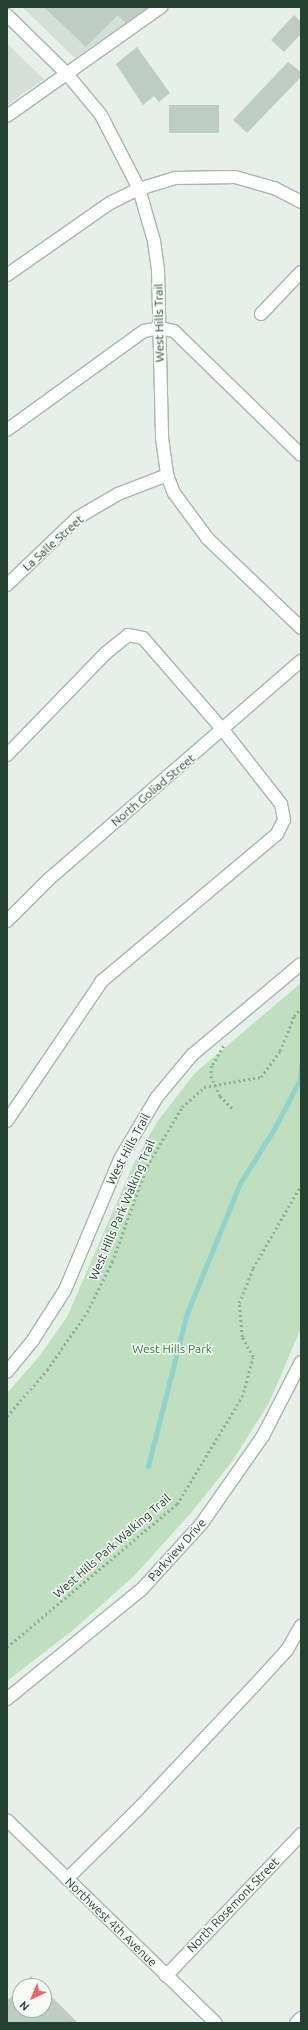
<!DOCTYPE html>
<html>
<head>
<meta charset="utf-8">
<style>
  body { margin:0 }
  #map { position:relative; width:308px; height:2030px; overflow:hidden; background:#e6efe8; font-family:Ubuntu,sans-serif }
  div>[style] { position:absolute }
  .built>* { inset:0; background:#d4dfd7 }
  .green>* { inset:0; background:#bfdfbf }
  .stream>* { height:5px; margin:-2.5px; padding:0 2.5px; transform-origin:2.5px; border-radius:2.5px; background:#8fd3cb }
  .building>* { inset:0; background:#becdc3; transform-origin:0 0 }
  .path>* { height:2.5px; margin-top:-1.25px; transform-origin:0; background:repeating-linear-gradient(90deg,#87b298 0 2px,transparent 0 5px) }
  .roads { filter:drop-shadow(1px 0 #a8b7ae) drop-shadow(-1px 0 #a8b7ae) drop-shadow(0 1px #a8b7ae) drop-shadow(0 -1px #a8b7ae) }
  .minor>* { height:12px; margin:-6px; padding:0 6px; transform-origin:6px; border-radius:6px; background:#fff }
  span { translate:-50% -50%; white-space:nowrap; text-align:center; line-height:1.15; -webkit-text-stroke:3px #f7fbf8; paint-order:stroke }
  .street-label { font-size:12px; color:#244132 }
  .park-label { font-size:12px; color:#2e7837 }
  .frame { position:absolute; inset:0; border:8px solid #244132; pointer-events:none }
  .north { position:absolute; left:12px; top:1978px; width:40px; height:40px; box-sizing:border-box; background:#f7fbf8; border:1px solid #a3b1a9; border-radius:50%; rotate:224deg; font-size:11px; font-weight:700; line-height:16px; text-align:center; color:#244132 }
  .north::after { content:''; display:block; margin:auto; width:14px; height:18px; background:#f26165; clip-path:polygon(50% 0,100% 100%,50% 72%,0 100%) }
</style>
</head>
<body>
<div id="map">
  <div class="built">
    <div style="clip-path:polygon(22px 7px,150px 7px,75px 58px)"></div>
    <div style="clip-path:polygon(7px 44px,44px 79px,7px 105px)"></div>
  </div>
  <div class="green">
    <div style="clip-path:polygon(301px 983px,301px 1328px,269px 1403px,231px 1463px,190px 1514px,135px 1575px,72px 1631px,7px 1681px,7px 1393px,38px 1358px,67px 1317px,133px 1165px,157px 1122px,195px 1073px)"></div>
  </div>
  <div class="stream">
    <div style="left:148px;top:1466px;width:158px;rotate:-75.7deg"></div>
    <div style="left:187px;top:1313px;width:140px;rotate:-67.8deg"></div>
    <div style="left:240px;top:1183px;width:64px;rotate:-57.8deg"></div>
    <div style="left:274px;top:1129px;width:56px;rotate:-62.5deg"></div>
    <div style="left:300px;top:1079px;width:14px;rotate:-86deg"></div>
  </div>
  <div class="building">
    <div style="clip-path:polygon(44px 7px,148px 7px,126px 23px,118px 15px,86px 47px)"></div>
    <div style="clip-path:polygon(294px 15px,301px 22px,301px 34px,284px 52px,271px 40px)"></div>
    <div style="clip-path:polygon(137px 47px,170px 93px,159px 102px,154px 96px,143px 105px,116px 64px)"></div>
    <div style="clip-path:polygon(288px 62px,301px 72px,301px 77px,247px 133px,233px 120px)"></div>
    <div style="left:169px;top:105px;width:50px;height:28px"></div>
    <div style="clip-path:polygon(31px 1976px,41px 1986px,22px 1986px)"></div>
    <div style="clip-path:polygon(20px 1988px,20px 2010px,44px 2010px,44px 1989px,78px 2023px,7px 2023px,7px 2001px)"></div>
  </div>
  <div class="path">
    <div style="left:224px;top:1046px;width:23px;rotate:121deg"></div>
    <div style="left:212px;top:1066px;width:10px;rotate:96deg"></div>
    <div style="left:211px;top:1076px;width:22px;rotate:66deg"></div>
    <div style="left:220px;top:1096px;width:20px;rotate:45deg"></div>
    <div style="left:7px;top:1416px;width:61px;rotate:-49deg"></div>
    <div style="left:47px;top:1370px;width:70px;rotate:-55.4deg"></div>
    <div style="left:87px;top:1312px;width:56px;rotate:-63.4deg"></div>
    <div style="left:112px;top:1262px;width:102px;rotate:-70deg"></div>
    <div style="left:147px;top:1166px;width:69px;rotate:-59.3deg"></div>
    <div style="left:182px;top:1107px;width:30px;rotate:-42deg"></div>
    <div style="left:204px;top:1087px;width:58px;rotate:-10deg"></div>
    <div style="left:261px;top:1077px;width:32px;rotate:-54deg"></div>
    <div style="left:280px;top:1051px;width:38px;rotate:-68deg"></div>
    <div style="left:294px;top:1016px;width:11px;rotate:-49deg"></div>
    <div style="left:7px;top:1647px;width:222px;rotate:-40.1deg"></div>
    <div style="left:177px;top:1504px;width:125px;rotate:-58.7deg"></div>
    <div style="left:242px;top:1397px;width:41px;rotate:-74.6deg"></div>
    <div style="left:253px;top:1357px;width:23px;rotate:-119deg"></div>
    <div style="left:242px;top:1337px;width:34px;rotate:-95deg"></div>
    <div style="left:239px;top:1303px;width:38px;rotate:-68deg"></div>
    <div style="left:253px;top:1268px;width:96px;rotate:-60deg"></div>
  </div>
  <div class="roads">
    <div class="minor">
      <div style="left:7px;top:15px;width:84px;rotate:44.5deg"></div>
      <div style="left:67px;top:74px;width:53px;rotate:50.3deg"></div>
      <div style="left:101px;top:115px;width:83px;rotate:62.8deg"></div>
      <div style="left:139px;top:189px;width:54px;rotate:73.9deg"></div>
      <div style="left:154px;top:241px;width:29px;rotate:82deg"></div>
      <div style="left:158px;top:270px;width:168px;rotate:88.6deg"></div>
      <div style="left:162px;top:438px;width:37px;rotate:82deg"></div>
      <div style="left:167px;top:475px;width:19px;rotate:69deg"></div>
      <div style="left:174px;top:493px;width:57px;rotate:53.5deg"></div>
      <div style="left:208px;top:539px;width:129px;rotate:43.7deg"></div>
      <div style="left:7px;top:116px;width:189px;rotate:-35.3deg"></div>
      <div style="left:7px;top:275px;width:126px;rotate:-35deg"></div>
      <div style="left:110px;top:203px;width:32px;rotate:-26deg"></div>
      <div style="left:139px;top:189px;width:38px;rotate:-17deg"></div>
      <div style="left:175px;top:178px;width:60px;rotate:-1deg"></div>
      <div style="left:235px;top:177px;width:41px;rotate:15.8deg"></div>
      <div style="left:274px;top:188px;width:30px;rotate:27deg"></div>
      <div style="left:261px;top:314px;width:58px;rotate:-46.4deg"></div>
      <div style="left:7px;top:430px;width:169px;rotate:-35.9deg"></div>
      <div style="left:144px;top:331px;width:15px;rotate:-11deg"></div>
      <div style="left:159px;top:328px;width:15px;rotate:11deg"></div>
      <div style="left:174px;top:331px;width:177px;rotate:44.3deg"></div>
      <div style="left:7px;top:585px;width:97px;rotate:-43.7deg"></div>
      <div style="left:77px;top:518px;width:48px;rotate:-30.3deg"></div>
      <div style="left:118px;top:494px;width:53px;rotate:-21.2deg"></div>
      <div style="left:7px;top:755px;width:142px;rotate:-45.9deg"></div>
      <div style="left:106px;top:653px;width:28px;rotate:-39deg"></div>
      <div style="left:128px;top:635px;width:15px;rotate:11deg"></div>
      <div style="left:143px;top:638px;width:122px;rotate:49deg"></div>
      <div style="left:223px;top:730px;width:94px;rotate:51.9deg"></div>
      <div style="left:281px;top:804px;width:16px;rotate:79deg"></div>
      <div style="left:284px;top:820px;width:16px;rotate:117deg"></div>
      <div style="left:277px;top:834px;width:229px;rotate:140deg"></div>
      <div style="left:102px;top:981px;width:169px;rotate:124.2deg"></div>
      <div style="left:7px;top:921px;width:59px;rotate:-45deg"></div>
      <div style="left:49px;top:879px;width:333px;rotate:-40.9deg"></div>
      <div style="left:7px;top:1372px;width:41px;rotate:-50.9deg"></div>
      <div style="left:33px;top:1340px;width:59px;rotate:-57.4deg"></div>
      <div style="left:65px;top:1290px;width:142px;rotate:-67.2deg"></div>
      <div style="left:120px;top:1159px;width:72px;rotate:-59.2deg"></div>
      <div style="left:157px;top:1097px;width:55px;rotate:-50.2deg"></div>
      <div style="left:192px;top:1055px;width:142px;rotate:-39.9deg"></div>
      <div style="left:7px;top:1699px;width:174px;rotate:-39.2deg"></div>
      <div style="left:142px;top:1589px;width:89px;rotate:-47.7deg"></div>
      <div style="left:202px;top:1523px;width:106px;rotate:-55deg"></div>
      <div style="left:263px;top:1436px;width:83px;rotate:-62.8deg"></div>
      <div style="left:7px;top:1820px;width:291px;rotate:44.2deg"></div>
      <div style="left:67px;top:1879px;width:103px;rotate:-44.6deg"></div>
      <div style="left:140px;top:1807px;width:166px;rotate:-46.7deg"></div>
      <div style="left:254px;top:1686px;width:49px;rotate:-47.5deg"></div>
      <div style="left:287px;top:1650px;width:28px;rotate:-60deg"></div>
      <div style="left:166px;top:1976px;width:196px;rotate:-46.4deg"></div>
      <div style="left:296px;top:2023px;width:7px;rotate:-45deg"></div>
    </div>
  </div>
  <div class="street-label">
    <span style="left:159px;top:323px;rotate:-91deg">West Hills Trail</span>
    <span style="left:53px;top:543px;rotate:-42deg">La Salle Street</span>
    <span style="left:153px;top:790px;rotate:-40deg">North Goliad Street</span>
    <span style="left:128px;top:1149px;rotate:-62deg">West Hills Trail</span>
    <span style="left:122px;top:1210px;rotate:-67deg">West Hills Park Walking Trail</span>
    <span style="left:112px;top:1546px;rotate:-41deg">West Hills Park Walking Trail</span>
    <span style="left:177px;top:1550px;rotate:-48deg">Parkview Drive</span>
    <span style="left:233px;top:1905px;rotate:-46deg">North Rosemont Street</span>
    <span style="left:111px;top:1922px;rotate:44deg">Northwest 4th Avenue</span>
  </div>
  <div class="park-label">
    <span style="left:172px;top:1349px">West Hills Park</span>
  </div>
  <div class="frame"></div>
  <div class="north">N</div>
</div>
</body>
</html>
